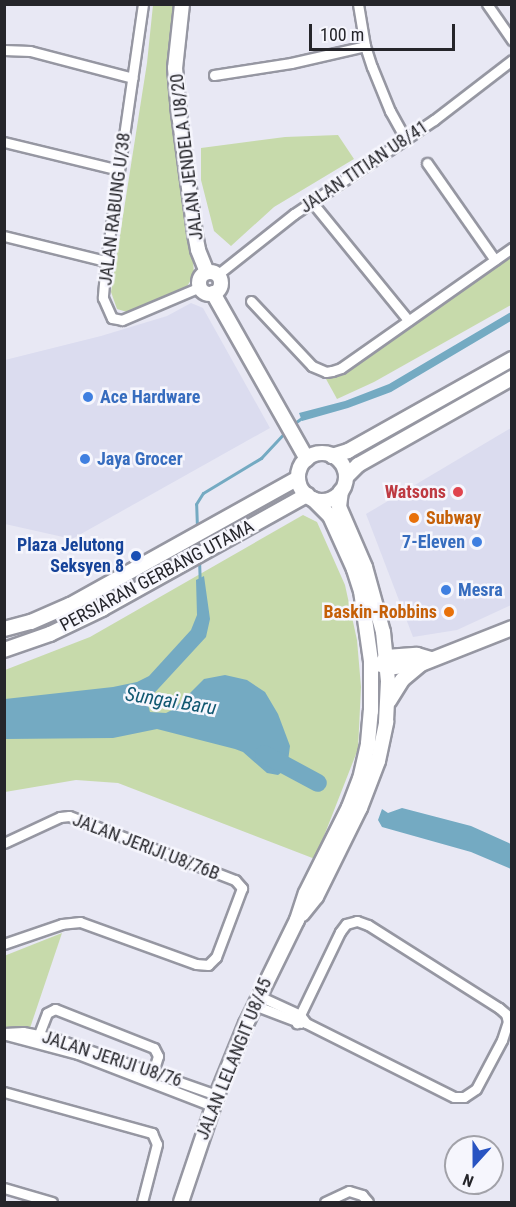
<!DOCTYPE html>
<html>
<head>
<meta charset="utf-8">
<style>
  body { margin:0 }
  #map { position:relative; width:516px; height:1207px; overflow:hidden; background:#e8e8f4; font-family:"Roboto Condensed",sans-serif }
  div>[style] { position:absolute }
  .built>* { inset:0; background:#dbdcef }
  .green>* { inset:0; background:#c7daab }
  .water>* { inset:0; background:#74aac2 }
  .stream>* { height:3px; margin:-1.5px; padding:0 1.5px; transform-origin:1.5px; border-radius:1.5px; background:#74aac2 }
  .river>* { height:18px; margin:-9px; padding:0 9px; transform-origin:9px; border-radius:9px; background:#74aac2 }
  .roads { filter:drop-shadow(2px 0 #9697a2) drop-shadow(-2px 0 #9697a2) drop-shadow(0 2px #9697a2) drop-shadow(0 -2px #9697a2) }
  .street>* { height:9px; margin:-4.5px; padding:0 4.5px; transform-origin:4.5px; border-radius:4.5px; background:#fff }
  .secondary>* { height:14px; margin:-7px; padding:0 7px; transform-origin:7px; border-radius:7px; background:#fff }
  .secondary>.ring { margin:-7px; padding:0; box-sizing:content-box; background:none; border:14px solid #fff; border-radius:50% }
  .dots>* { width:16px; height:16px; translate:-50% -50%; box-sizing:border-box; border:3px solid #f6f6fd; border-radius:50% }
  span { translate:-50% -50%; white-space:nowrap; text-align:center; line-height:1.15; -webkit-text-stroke:5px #f6f6fd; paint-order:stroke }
  .street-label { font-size:18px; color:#25252a }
  .shop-label { font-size:18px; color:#366cbe; font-weight:700 }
  .left { translate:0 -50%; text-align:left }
  .right { translate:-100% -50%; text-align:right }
  .health-label { font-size:18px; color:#be3a42; font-weight:700 }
  .food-label { font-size:18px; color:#c56008; font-weight:700 }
  .transit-label { font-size:18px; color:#164399; font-weight:700 }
  .water-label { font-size:20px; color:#115871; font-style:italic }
  .frame { position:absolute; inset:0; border:6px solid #25252a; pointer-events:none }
  .north { position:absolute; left:444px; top:1135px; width:60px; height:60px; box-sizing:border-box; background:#f6f6fd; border:2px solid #a2a2a9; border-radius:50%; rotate:201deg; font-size:16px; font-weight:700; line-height:24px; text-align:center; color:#25252a }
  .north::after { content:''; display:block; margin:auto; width:21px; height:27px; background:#2853c2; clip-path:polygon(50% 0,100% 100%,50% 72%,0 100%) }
  .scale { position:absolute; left:309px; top:24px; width:146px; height:27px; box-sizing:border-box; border:3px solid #25252a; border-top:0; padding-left:8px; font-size:18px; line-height:21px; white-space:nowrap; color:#25252a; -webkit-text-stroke:4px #f6f6fd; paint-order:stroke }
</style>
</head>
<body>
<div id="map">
  <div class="built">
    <div style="clip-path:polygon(191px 303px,203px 308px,270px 428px,72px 539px,5px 524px,5px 360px,101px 336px,167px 316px)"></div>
    <div style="clip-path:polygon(511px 428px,511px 605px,457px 630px,413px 637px,366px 514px)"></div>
  </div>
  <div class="green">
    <div style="clip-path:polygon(153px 5px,177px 5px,169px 85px,177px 125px,186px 229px,193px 259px,194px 275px,186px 288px,127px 312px,117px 309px,111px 292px,147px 63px)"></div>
    <div style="clip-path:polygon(338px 135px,354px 159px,274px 207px,231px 246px,214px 231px,201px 180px,201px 148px,285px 137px)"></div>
    <div style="clip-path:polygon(511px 253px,511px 305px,374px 382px,337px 399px,326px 379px)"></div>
    <div style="clip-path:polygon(303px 515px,317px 522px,345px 585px,357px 640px,361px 687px,358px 749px,315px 859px,118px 783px,76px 780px,5px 792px,5px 670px,90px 637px)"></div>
    <div style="clip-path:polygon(62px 933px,29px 1031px,5px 1029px,4px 956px)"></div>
  </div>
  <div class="water">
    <div style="clip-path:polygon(511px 312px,511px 321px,391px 392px,348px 408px,302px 421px,299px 413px,345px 401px,389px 384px)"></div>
    <div style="clip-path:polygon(204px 576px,210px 619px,206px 637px,147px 701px,150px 712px,166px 713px,174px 709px,204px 679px,225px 675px,247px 680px,265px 692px,278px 714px,290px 746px,288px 761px,282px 772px,278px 775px,267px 773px,243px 752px,235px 749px,157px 729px,113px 738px,5px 739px,5px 699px,113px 687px,137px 682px,149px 676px,191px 630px,197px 615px,196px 580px)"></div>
    <div style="clip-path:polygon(402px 808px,471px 826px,511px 844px,511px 869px,471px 852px,382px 827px,378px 820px,382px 809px,388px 813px)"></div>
  </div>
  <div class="stream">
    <div style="left:292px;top:425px;width:14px;rotate:-36deg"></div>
    <div style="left:197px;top:528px;width:24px;rotate:-92deg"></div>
    <div style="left:196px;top:504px;width:13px;rotate:-58deg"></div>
    <div style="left:203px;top:493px;width:68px;rotate:-31.1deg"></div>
    <div style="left:261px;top:458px;width:38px;rotate:-47deg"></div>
    <div style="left:197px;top:538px;width:14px;rotate:86deg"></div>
    <div style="left:199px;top:559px;width:23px;rotate:88deg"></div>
  </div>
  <div class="river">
    <div style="left:264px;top:754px;width:61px;rotate:28.2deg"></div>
  </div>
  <div class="roads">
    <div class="street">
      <div style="left:143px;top:4px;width:260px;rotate:98.2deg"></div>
      <div style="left:106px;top:261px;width:37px;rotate:95deg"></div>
      <div style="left:103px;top:298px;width:22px;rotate:66deg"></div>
      <div style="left:112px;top:318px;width:10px;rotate:11deg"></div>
      <div style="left:122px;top:320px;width:85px;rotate:-22.9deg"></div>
      <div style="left:358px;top:4px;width:43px;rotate:80.5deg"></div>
      <div style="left:365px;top:46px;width:22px;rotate:72deg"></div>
      <div style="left:372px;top:67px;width:48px;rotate:67.8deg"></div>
      <div style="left:390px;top:111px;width:33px;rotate:61deg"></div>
      <div style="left:487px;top:4px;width:44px;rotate:55.2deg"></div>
      <div style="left:4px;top:50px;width:26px;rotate:2deg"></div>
      <div style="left:30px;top:51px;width:106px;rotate:14.7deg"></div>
      <div style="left:214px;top:75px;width:78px;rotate:-8.9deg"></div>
      <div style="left:291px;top:63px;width:76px;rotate:-12.9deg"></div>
      <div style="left:4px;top:142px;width:118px;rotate:13.7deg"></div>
      <div style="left:427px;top:163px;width:118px;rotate:55deg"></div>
      <div style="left:311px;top:201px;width:154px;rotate:50.8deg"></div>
      <div style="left:4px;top:236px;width:105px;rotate:13.8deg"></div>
      <div style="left:217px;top:275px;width:98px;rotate:-38.4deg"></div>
      <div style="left:294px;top:214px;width:169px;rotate:-33.9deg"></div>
      <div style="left:434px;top:120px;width:98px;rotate:-37.6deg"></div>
      <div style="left:251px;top:301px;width:89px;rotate:46.8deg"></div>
      <div style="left:312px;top:366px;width:15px;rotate:23deg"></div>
      <div style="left:326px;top:372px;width:6px;rotate:-9deg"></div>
      <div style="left:332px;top:371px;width:9px;rotate:-18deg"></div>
      <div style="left:341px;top:368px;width:209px;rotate:-35.1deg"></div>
      <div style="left:4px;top:843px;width:62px;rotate:-24.9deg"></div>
      <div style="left:60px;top:817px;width:9px;rotate:-6deg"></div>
      <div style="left:69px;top:816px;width:178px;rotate:21.1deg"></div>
      <div style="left:235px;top:880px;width:11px;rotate:49deg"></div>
      <div style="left:242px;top:888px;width:74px;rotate:110.6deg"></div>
      <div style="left:216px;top:957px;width:11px;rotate:135deg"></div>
      <div style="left:208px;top:965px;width:12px;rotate:-175deg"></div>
      <div style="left:196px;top:964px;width:123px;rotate:-160.1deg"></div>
      <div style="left:80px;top:922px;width:18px;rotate:174deg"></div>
      <div style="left:62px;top:924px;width:61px;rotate:161deg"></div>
      <div style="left:259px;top:996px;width:45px;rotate:24.9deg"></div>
      <div style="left:300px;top:1015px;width:10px;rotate:53deg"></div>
      <div style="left:306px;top:1023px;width:165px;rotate:26.6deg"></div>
      <div style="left:454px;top:1097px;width:10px"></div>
      <div style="left:464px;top:1097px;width:14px;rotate:-34deg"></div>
      <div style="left:476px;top:1089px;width:55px;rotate:-62deg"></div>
      <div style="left:502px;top:1040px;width:19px;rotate:-72deg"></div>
      <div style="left:508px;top:1022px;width:8px;rotate:-104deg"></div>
      <div style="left:506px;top:1014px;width:9px;rotate:-139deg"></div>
      <div style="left:499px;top:1008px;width:155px;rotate:-147.6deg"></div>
      <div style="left:368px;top:925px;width:12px;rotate:-160deg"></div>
      <div style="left:357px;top:921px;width:11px;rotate:165deg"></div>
      <div style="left:346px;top:924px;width:10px;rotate:127deg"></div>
      <div style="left:340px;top:932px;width:92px;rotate:115.7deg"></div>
      <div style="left:300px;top:1015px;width:9px;rotate:111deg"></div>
      <div style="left:254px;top:1005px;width:50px;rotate:21deg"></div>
      <div style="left:4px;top:1033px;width:19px;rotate:-3deg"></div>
      <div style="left:23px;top:1032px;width:32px;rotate:11deg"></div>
      <div style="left:54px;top:1038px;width:173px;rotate:19.3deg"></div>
      <div style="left:39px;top:1034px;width:22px;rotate:-69deg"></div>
      <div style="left:47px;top:1013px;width:9px;rotate:-27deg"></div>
      <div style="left:55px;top:1009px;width:106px;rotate:21.5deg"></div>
      <div style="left:154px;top:1048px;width:9px;rotate:63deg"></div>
      <div style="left:158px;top:1056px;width:17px;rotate:107deg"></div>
      <div style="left:6px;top:1035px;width:74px;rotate:14.8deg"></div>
      <div style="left:78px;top:1054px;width:145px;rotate:21.1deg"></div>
      <div style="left:4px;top:1092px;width:154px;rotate:15.5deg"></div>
      <div style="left:152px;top:1133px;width:12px;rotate:66deg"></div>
      <div style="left:157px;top:1144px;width:60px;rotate:104.5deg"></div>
      <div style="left:4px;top:1188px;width:50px;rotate:16.3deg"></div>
      <div style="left:325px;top:1202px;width:26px;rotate:-25deg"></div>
      <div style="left:349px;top:1191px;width:14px;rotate:17deg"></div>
      <div style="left:362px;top:1195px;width:9px;rotate:49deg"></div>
    </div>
    <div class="secondary">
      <div style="left:182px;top:4px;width:64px;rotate:96.2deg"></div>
      <div style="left:175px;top:68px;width:38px;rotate:85deg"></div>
      <div style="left:178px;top:106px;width:129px;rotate:82.4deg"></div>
      <div style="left:195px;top:234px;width:16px;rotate:79deg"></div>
      <div style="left:198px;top:250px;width:24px;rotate:68deg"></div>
      <div class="ring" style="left:199px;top:272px;width:8px;height:8px"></div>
      <div style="left:213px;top:293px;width:191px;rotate:60.5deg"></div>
      <div class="ring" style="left:298px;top:453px;width:34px;height:34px"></div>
      <div style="left:332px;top:456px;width:17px;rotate:-17deg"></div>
      <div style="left:348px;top:451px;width:188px;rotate:-29.3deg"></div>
      <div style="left:346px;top:477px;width:17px;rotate:-45deg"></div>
      <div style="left:358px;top:465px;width:177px;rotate:-29.5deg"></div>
      <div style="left:4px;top:629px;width:28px;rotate:-15deg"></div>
      <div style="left:31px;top:622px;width:43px;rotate:-23.6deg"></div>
      <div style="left:70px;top:605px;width:261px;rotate:-29.1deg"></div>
      <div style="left:4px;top:650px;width:49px;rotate:-19.2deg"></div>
      <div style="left:50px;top:634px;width:58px;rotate:-25.7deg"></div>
      <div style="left:102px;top:609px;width:235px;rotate:-29.1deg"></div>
      <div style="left:382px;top:663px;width:7px;rotate:45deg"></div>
      <div style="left:387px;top:668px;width:34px;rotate:-7deg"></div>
      <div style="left:421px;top:664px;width:98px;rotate:-21.6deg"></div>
      <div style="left:381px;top:665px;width:9px;rotate:-58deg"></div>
      <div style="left:386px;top:657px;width:31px;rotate:-4deg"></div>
      <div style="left:417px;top:655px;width:15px;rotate:16deg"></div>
      <div style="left:389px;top:701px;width:25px;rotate:-58deg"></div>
      <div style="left:402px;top:680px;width:25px;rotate:-40deg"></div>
      <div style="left:302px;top:914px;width:22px;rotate:-51deg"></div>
      <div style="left:316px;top:897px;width:99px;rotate:-63.7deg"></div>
      <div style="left:360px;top:808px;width:50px;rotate:-69deg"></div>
      <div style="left:378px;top:761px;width:40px;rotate:-78deg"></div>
      <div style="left:386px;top:722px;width:41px;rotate:-87.2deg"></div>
      <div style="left:388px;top:681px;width:49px;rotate:-95.8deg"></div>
      <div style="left:383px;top:632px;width:67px;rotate:-105.5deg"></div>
      <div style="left:365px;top:567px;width:65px;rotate:-113.4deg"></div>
      <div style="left:339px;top:507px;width:16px;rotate:-83deg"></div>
      <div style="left:181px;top:1202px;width:113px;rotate:-71.4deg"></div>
      <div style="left:217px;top:1095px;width:77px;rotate:-67.8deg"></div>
      <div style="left:246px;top:1024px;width:116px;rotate:-63.9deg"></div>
      <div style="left:297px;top:920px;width:28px;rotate:-72deg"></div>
      <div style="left:306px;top:893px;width:96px;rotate:-63.4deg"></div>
      <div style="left:349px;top:807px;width:30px;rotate:-69deg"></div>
      <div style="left:360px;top:779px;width:37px;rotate:-77deg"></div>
      <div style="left:368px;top:743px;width:32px;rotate:-85deg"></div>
      <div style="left:371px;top:711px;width:50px;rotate:-90deg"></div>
      <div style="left:371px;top:661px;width:71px;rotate:-98.1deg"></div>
      <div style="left:361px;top:591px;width:23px;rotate:-108deg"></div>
      <div style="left:354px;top:569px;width:58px;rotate:-114.4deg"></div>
      <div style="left:330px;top:516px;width:24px;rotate:-135deg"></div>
    </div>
  </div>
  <div class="dots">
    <div style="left:88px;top:397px;background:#3f7fe0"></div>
    <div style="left:85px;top:459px;background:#3f7fe0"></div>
    <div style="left:458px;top:492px;background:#e0444e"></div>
    <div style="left:414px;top:518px;background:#e8710a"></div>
    <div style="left:477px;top:542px;background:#3f7fe0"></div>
    <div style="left:136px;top:556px;background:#1a4fb4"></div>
    <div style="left:446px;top:590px;background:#3f7fe0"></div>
    <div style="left:449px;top:612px;background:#e8710a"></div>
  </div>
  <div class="street-label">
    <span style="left:187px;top:157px;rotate:-97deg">JALAN JENDELA U8/20</span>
    <span style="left:364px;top:167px;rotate:-34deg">JALAN TITIAN U8/41</span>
    <span style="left:115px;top:209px;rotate:-83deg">JALAN RABUNG U/38</span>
    <span style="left:157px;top:576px;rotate:-28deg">PERSIARAN GERBANG UTAMA</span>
    <span style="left:146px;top:847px;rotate:21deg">JALAN JERIJI U8/76B</span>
    <span style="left:112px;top:1059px;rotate:18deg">JALAN JERIJI U8/76</span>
    <span style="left:234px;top:1059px;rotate:-68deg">JALAN LELANGIT U8/45</span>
  </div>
  <div class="shop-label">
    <span class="left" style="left:100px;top:397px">Ace Hardware</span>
    <span class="left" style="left:97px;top:459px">Jaya Grocer</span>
    <span class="right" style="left:465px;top:542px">7-Eleven</span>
    <span class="left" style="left:458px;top:590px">Mesra</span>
  </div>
  <div class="health-label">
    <span class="right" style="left:446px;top:492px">Watsons</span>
  </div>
  <div class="food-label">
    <span class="left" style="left:426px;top:518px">Subway</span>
    <span class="right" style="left:437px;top:612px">Baskin-Robbins</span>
  </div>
  <div class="transit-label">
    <span class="right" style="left:124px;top:556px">Plaza Jelutong<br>Seksyen 8</span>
  </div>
  <div class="water-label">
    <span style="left:171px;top:701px;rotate:9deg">Sungai Baru</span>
  </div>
  <div class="frame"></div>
  <div class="north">N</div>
  <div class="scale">100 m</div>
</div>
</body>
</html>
